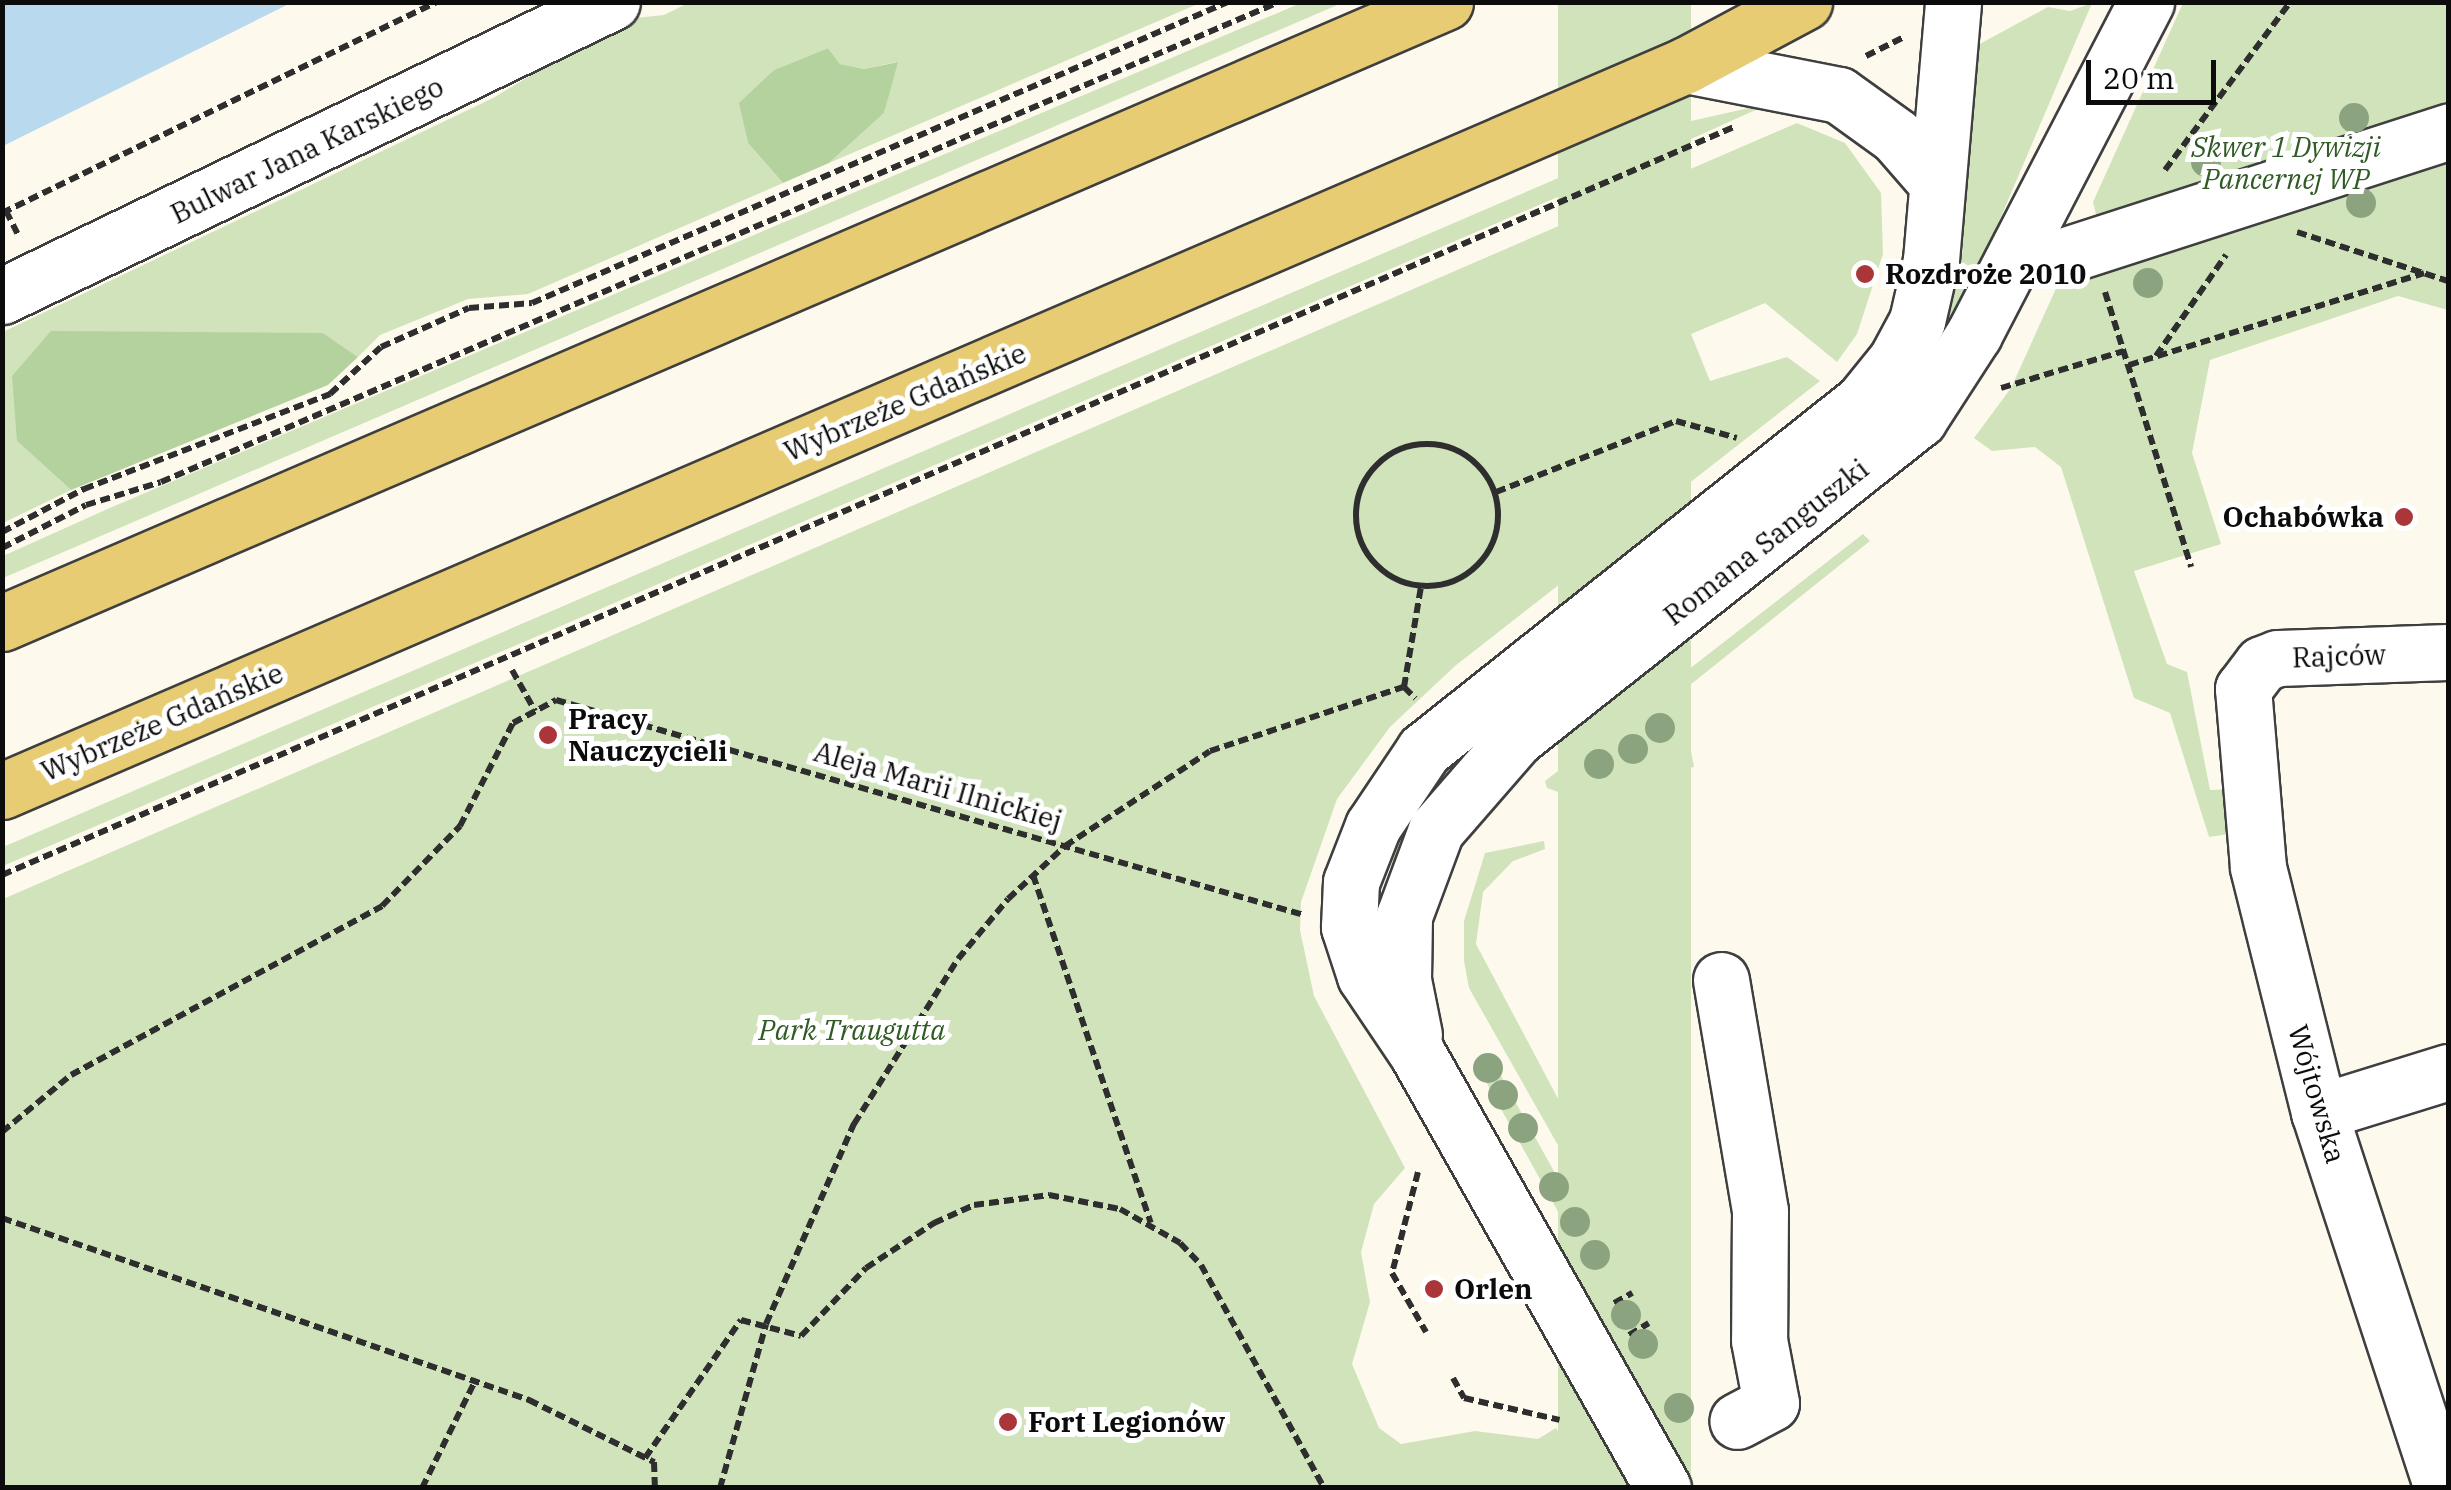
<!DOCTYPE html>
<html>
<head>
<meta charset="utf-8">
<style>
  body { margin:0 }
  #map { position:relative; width:2451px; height:1490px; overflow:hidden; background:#fdfaed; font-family:"IBM Plex Serif",serif }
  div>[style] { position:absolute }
  .green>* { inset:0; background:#d0e3bb; transform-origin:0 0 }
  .forest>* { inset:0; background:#b4d29d }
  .water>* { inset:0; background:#b8d9ee }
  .path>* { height:6px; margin-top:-3px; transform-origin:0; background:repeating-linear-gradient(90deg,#2e2e2e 0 10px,transparent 0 15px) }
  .path>.ring { margin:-3px; padding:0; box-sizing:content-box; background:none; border:6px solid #2e2e2e; border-radius:50% }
  .roads { filter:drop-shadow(2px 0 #3f3f3f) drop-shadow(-2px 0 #3f3f3f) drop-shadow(0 2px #3f3f3f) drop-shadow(0 -2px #3f3f3f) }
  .minor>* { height:55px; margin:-27.5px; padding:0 27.5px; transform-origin:27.5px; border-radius:27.5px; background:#fff }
  .major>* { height:55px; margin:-27.5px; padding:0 27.5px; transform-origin:27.5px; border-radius:27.5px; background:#e7cc73 }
  .trees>* { width:30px; height:30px; margin:-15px; border-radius:50%; background:#8ca37f }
  .dots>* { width:28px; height:28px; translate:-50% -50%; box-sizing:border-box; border:5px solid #fff; border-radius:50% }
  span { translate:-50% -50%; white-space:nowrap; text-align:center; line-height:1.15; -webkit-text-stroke:10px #fff; paint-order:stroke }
  .park-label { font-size:28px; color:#305b25; font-style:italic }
  .street-label { font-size:28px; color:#0c0c0c }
  .poi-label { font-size:28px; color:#0c0c0c; font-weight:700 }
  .left { translate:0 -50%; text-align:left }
  .right { translate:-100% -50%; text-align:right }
  .frame { position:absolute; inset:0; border:5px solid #0c0c0c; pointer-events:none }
  .scale { position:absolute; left:2086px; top:60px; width:130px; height:45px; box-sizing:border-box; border:5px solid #0c0c0c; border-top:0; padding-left:12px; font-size:30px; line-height:35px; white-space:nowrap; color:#0c0c0c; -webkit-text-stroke:8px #fff; paint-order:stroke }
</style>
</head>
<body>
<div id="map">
  <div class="green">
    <div style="clip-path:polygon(690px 2px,1200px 3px,829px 163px,884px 113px,896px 62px,864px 69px,840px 64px,828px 48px,774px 70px,740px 104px,748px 143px,783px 183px,528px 294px,468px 299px,380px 335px,358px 357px,323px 333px,17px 441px,71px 490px,3px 523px,3px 332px,493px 98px,625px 19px,664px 15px)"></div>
    <div style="left:1558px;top:2px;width:133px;height:1694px"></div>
    <div style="clip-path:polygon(1301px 3px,1342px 3px,3px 578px,3px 556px,112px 507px)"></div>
    <div style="clip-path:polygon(2092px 3px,1948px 341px,1475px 751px,1377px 923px,1397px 843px,1449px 762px,1946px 313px,1961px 272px,1976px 46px,2048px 7px,2070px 11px)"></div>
    <div style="clip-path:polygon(2183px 3px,2448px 3px,2448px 310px,2398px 296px,2210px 360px,2192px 453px,2221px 544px,2134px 571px,2167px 664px,2187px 672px,2210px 790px,2233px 789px,2236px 833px,2209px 837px,2170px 713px,2134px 698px,2061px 467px,2035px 447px,1992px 451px,1974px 438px,2011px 388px,2063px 273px,2099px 227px,2093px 202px)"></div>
    <div style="clip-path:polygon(1771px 103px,1669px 149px,3px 866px,3px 847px,1691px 121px)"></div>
    <div style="clip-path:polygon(1797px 123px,1845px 143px,1881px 193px,1883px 254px,1857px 334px,1837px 362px,1765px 303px,1691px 334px,1710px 381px,1787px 357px,1820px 381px,1455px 666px,1390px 727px,1337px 799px,1301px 902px,1300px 930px,1314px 996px,1405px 1168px,1374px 1204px,1361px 1252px,1370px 1302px,1352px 1364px,1379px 1428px,1401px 1444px,1475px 1431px,1538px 1439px,1556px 1428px,1590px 1487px,3px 1487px,3px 899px)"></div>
    <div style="clip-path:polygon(1863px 534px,1870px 541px,1680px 693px,1694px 767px,1561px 793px,1547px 788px,1545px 781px)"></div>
    <div style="clip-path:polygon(1544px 841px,1545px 849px,1513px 861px,1483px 892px,1476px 944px,1598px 1174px,1581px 1186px,1469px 988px,1464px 961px,1464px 921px,1485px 853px)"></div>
    <div style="left:1490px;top:1056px;width:271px;height:16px;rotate:61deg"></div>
    <div style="left:1645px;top:1332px;width:87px;height:16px;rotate:60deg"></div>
  </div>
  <div class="forest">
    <div style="clip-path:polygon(828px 48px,840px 64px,864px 69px,898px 62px,884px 113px,829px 163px,783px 183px,748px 143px,739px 103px,774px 70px)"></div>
    <div style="clip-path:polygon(51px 331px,323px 333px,358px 357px,328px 385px,71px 490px,17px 441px,12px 376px)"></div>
  </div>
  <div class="water">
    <div style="clip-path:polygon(2px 3px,3px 2px,291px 3px,3px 146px)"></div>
  </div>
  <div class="path">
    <div style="left:2063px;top:2px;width:13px"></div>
    <div style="left:1866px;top:56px;width:42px;rotate:-26.6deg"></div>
    <div style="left:2165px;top:170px;width:209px;rotate:-53.3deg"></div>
    <div style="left:6px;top:211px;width:29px;rotate:63deg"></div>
    <div style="left:2px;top:213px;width:483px;rotate:-25.9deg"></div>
    <div style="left:2297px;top:232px;width:159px;rotate:18deg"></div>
    <div style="left:2105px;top:292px;width:288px;rotate:72.6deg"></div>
    <div style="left:2156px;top:356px;width:123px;rotate:-55.3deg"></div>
    <div style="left:2129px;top:365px;width:309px;rotate:-17.3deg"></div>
    <div style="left:2001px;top:388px;width:128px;rotate:-16.7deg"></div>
    <div class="ring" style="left:1356px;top:444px;width:136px;height:136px"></div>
    <div style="left:1496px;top:492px;width:193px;rotate:-21.5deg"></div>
    <div style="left:1676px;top:421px;width:63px;rotate:15.6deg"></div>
    <div style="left:2px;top:532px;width:93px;rotate:-27.7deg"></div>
    <div style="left:84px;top:489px;width:264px;rotate:-21.1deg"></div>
    <div style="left:330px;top:394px;width:69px;rotate:-42.7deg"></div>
    <div style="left:381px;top:347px;width:96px;rotate:-23.9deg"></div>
    <div style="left:469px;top:308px;width:63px;rotate:-4.5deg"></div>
    <div style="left:532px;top:303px;width:758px;rotate:-23.39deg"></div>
    <div style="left:2px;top:548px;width:94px;rotate:-27.1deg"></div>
    <div style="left:86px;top:505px;width:78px;rotate:-17deg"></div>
    <div style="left:161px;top:482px;width:1217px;rotate:-23.24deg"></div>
    <div style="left:512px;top:670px;width:47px;rotate:60.7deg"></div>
    <div style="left:1404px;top:687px;width:101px;rotate:-80.4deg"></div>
    <div style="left:2px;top:875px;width:1889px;rotate:-23.36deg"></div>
    <div style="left:1033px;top:875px;width:367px;rotate:71.3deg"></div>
    <div style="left:2px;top:1132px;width:89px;rotate:-39.6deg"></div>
    <div style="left:71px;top:1075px;width:354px;rotate:-28.5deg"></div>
    <div style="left:382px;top:906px;width:112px;rotate:-45.7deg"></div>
    <div style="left:460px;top:826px;width:116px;rotate:-62.8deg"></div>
    <div style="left:513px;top:723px;width:49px;rotate:-28.1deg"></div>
    <div style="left:556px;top:700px;width:778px;rotate:16.04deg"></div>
    <div style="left:1418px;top:1172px;width:104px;rotate:104.4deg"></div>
    <div style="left:1392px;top:1273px;width:68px;rotate:60deg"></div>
    <div style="left:2px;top:1218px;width:558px;rotate:19.05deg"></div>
    <div style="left:529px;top:1400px;width:140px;rotate:26.4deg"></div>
    <div style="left:654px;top:1462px;width:26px;rotate:88deg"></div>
    <div style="left:1614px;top:1303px;width:21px;rotate:-29deg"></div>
    <div style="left:1629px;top:1335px;width:23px;rotate:-31deg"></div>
    <div style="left:1453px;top:1378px;width:23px;rotate:61deg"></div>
    <div style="left:1464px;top:1398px;width:98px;rotate:12.9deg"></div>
    <div style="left:645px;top:1458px;width:168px;rotate:-55.2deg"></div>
    <div style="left:741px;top:1320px;width:62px;rotate:14.9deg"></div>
    <div style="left:801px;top:1336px;width:94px;rotate:-46.3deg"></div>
    <div style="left:866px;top:1268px;width:82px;rotate:-33.5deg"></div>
    <div style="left:934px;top:1223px;width:44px;rotate:-24.2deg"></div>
    <div style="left:974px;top:1205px;width:76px;rotate:-7.6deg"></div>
    <div style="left:1049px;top:1195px;width:72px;rotate:11.2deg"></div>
    <div style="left:1120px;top:1209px;width:69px;rotate:29.5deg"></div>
    <div style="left:1180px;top:1243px;width:30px;rotate:46deg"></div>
    <div style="left:1201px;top:1265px;width:255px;rotate:61.1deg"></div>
    <div style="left:422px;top:1488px;width:122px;rotate:-63.6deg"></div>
    <div style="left:720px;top:1488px;width:170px;rotate:-74.3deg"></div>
    <div style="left:766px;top:1324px;width:219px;rotate:-66.3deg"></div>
    <div style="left:854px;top:1124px;width:195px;rotate:-57.8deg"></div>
    <div style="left:958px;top:959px;width:78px;rotate:-50.2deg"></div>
    <div style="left:1008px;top:899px;width:78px;rotate:-42.9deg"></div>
    <div style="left:1065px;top:846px;width:173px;rotate:-33.2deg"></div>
    <div style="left:1210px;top:751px;width:204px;rotate:-18.3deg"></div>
    <div style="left:1404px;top:687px;width:16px;rotate:45deg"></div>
  </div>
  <div class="roads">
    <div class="minor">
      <div style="left:1686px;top:65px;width:156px;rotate:11.1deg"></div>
      <div style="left:1839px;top:95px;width:70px;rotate:35.7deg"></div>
      <div style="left:1896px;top:136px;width:61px;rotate:49deg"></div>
      <div style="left:2020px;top:246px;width:41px;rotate:15.4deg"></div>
      <div style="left:2060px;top:257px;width:408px;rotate:-17.9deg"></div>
      <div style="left:2px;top:296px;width:677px;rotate:-25.73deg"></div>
      <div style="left:1721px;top:980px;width:234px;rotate:80.4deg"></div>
      <div style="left:1760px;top:1211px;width:129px;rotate:90.4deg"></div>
      <div style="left:1759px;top:1340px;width:64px;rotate:79.2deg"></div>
      <div style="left:1771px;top:1403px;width:38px;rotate:152deg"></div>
      <div style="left:1414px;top:1035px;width:56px;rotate:-101.3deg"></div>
      <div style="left:1403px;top:980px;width:64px;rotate:-89.1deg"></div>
      <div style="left:1404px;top:916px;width:92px;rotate:-69.6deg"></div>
      <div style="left:1436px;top:830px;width:122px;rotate:-49deg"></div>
      <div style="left:1516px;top:738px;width:514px;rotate:-38.36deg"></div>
      <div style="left:1919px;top:419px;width:101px;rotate:-57.1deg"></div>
      <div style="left:1974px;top:334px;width:374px;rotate:-62.6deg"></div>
      <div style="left:2319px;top:1112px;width:135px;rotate:-17.2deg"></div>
      <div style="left:1663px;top:1488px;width:500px;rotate:-119.5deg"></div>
      <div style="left:1417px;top:1053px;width:93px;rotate:-124deg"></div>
      <div style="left:1365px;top:976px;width:52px;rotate:-108.1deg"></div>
      <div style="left:1349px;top:927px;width:45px;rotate:-87.5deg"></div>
      <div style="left:1351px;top:882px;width:60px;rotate:-68.6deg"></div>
      <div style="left:1373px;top:826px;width:92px;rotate:-56.1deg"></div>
      <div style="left:1424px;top:750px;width:559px;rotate:-38.47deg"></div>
      <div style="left:1862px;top:402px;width:54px;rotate:-51deg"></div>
      <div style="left:1896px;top:360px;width:44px;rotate:-61.7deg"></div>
      <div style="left:1917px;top:321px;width:63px;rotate:-77.1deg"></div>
      <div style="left:1931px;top:260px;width:259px;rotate:-85.1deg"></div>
      <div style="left:2442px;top:1488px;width:396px;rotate:-108.1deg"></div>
      <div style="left:2319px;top:1112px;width:252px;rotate:-104deg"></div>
      <div style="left:2258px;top:867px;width:179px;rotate:-94.8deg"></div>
      <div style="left:2243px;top:689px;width:31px;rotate:-53deg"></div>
      <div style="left:2262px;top:664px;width:17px;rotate:-21deg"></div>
      <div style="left:2278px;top:658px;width:170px;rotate:-2deg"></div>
    </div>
    <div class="major">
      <div style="left:2px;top:623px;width:1571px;rotate:-23.28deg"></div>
      <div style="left:2px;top:791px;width:1834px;rotate:-23.32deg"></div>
      <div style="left:1686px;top:65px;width:134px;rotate:-28.1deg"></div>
    </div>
  </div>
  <div class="trees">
    <div style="left:2354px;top:118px"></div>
    <div style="left:2206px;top:162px"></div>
    <div style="left:2361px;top:203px"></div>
    <div style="left:2148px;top:283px"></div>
    <div style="left:1660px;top:728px"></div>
    <div style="left:1633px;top:749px"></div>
    <div style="left:1599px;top:764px"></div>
    <div style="left:1488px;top:1068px"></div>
    <div style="left:1503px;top:1095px"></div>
    <div style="left:1523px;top:1128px"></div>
    <div style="left:1554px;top:1187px"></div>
    <div style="left:1575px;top:1222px"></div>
    <div style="left:1595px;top:1255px"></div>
    <div style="left:1626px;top:1315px"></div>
    <div style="left:1643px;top:1344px"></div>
    <div style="left:1679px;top:1408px"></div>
  </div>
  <div class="dots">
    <div style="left:1865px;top:274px;background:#aa363a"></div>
    <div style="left:2404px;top:517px;background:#aa363a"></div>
    <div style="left:548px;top:735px;background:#aa363a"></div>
    <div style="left:1434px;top:1289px;background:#aa363a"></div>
    <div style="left:1008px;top:1422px;background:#aa363a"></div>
  </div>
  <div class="park-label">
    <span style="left:2286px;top:163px">Skwer 1 Dywizji<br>Pancernej WP</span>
    <span style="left:852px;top:1030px">Park Traugutta</span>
  </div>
  <div class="street-label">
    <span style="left:307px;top:150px;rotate:-26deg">Bulwar Jana Karskiego</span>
    <span style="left:905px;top:402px;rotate:-23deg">Wybrzeże Gdańskie</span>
    <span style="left:1766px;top:542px;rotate:-38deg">Romana Sanguszki</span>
    <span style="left:2339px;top:656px;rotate:-2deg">Rajców</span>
    <span style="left:162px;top:722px;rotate:-23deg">Wybrzeże Gdańskie</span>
    <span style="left:938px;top:786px;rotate:16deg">Aleja Marii Ilnickiej</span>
    <span style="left:2317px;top:1094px;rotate:74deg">Wójtowska</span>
  </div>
  <div class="poi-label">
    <span class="left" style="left:1885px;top:274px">Rozdroże 2010</span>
    <span class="right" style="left:2384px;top:517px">Ochabówka</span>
    <span class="left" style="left:568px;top:735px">Pracy<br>Nauczycieli</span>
    <span class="left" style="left:1454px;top:1289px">Orlen</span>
    <span class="left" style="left:1028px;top:1422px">Fort Legionów</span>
  </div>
  <div class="frame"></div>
  <div class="scale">20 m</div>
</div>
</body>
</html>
